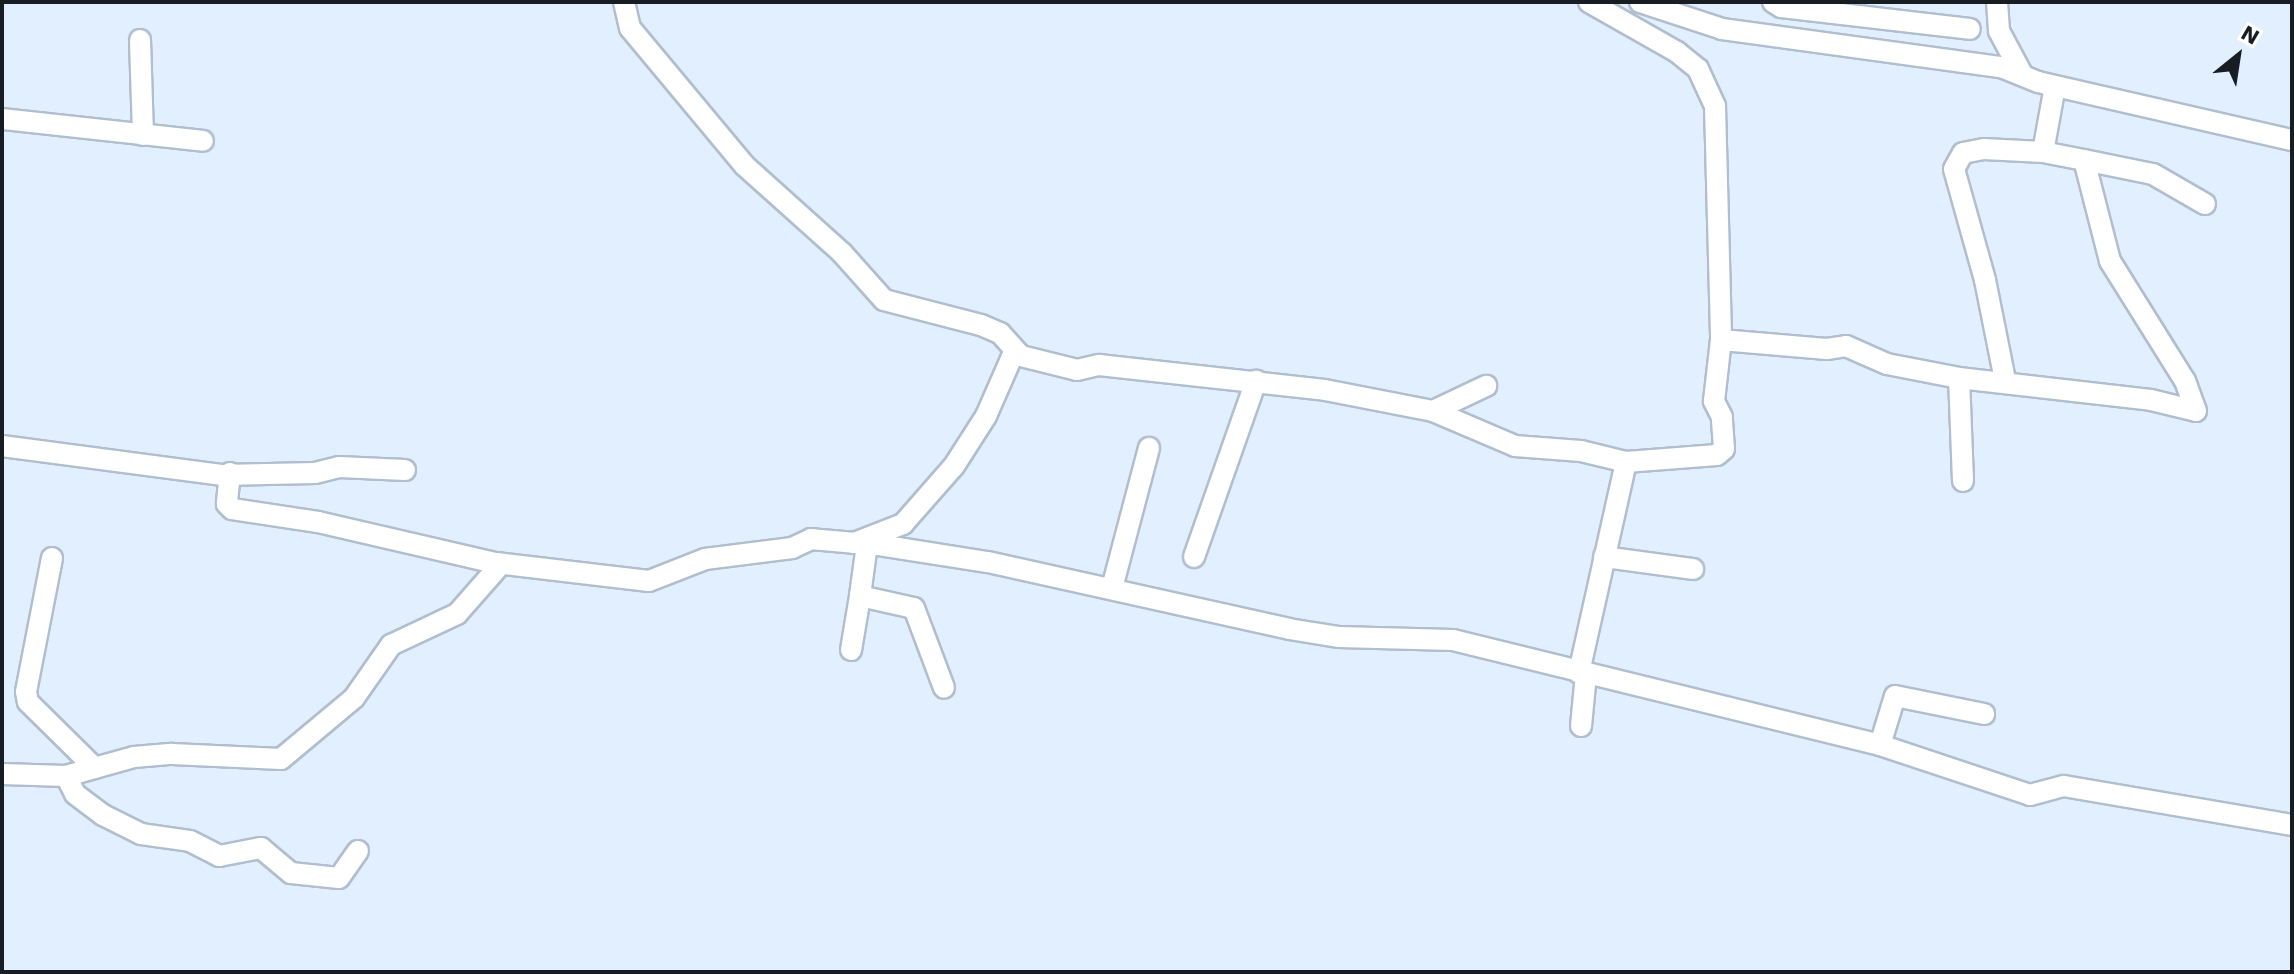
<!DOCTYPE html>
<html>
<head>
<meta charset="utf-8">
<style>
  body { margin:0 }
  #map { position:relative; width:2294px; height:974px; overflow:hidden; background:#e1efff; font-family:"Work Sans",sans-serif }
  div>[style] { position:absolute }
  .roads { filter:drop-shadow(2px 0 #b0becd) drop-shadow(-2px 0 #b0becd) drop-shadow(0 2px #b0becd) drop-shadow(0 -2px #b0becd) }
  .minor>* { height:20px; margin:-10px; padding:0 10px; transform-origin:10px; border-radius:10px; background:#fff }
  span { translate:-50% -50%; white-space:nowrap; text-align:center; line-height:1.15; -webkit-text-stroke:7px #fff; paint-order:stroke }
  .frame { position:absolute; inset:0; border:4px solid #181d23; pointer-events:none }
  .north { position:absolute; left:2198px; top:16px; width:80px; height:80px; -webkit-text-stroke:6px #fff; paint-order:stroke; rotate:30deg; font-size:22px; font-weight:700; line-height:32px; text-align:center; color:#181d23 }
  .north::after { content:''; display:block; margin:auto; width:28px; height:36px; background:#181d23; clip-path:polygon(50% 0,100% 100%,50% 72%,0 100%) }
</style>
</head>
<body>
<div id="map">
  <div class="roads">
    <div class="minor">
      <div style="left:624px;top:2px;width:27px;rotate:77deg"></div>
      <div style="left:630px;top:28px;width:178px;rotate:50.2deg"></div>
      <div style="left:744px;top:165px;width:132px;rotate:41.9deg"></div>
      <div style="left:842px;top:253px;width:63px;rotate:48.2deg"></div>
      <div style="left:884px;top:300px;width:100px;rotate:14.5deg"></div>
      <div style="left:981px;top:325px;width:21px;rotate:23deg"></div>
      <div style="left:1000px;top:333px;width:31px;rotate:48deg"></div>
      <div style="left:1021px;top:356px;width:58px;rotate:14deg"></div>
      <div style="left:1077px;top:370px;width:23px;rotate:-13deg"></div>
      <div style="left:1099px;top:365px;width:227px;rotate:6.3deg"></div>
      <div style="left:1325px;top:390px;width:110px;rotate:11deg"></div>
      <div style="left:1433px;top:411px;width:89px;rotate:23.1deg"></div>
      <div style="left:1515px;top:446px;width:66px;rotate:4.3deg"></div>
      <div style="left:1581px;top:451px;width:46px;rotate:13.7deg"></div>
      <div style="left:1626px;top:462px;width:216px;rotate:102.6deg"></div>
      <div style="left:1589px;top:2px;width:101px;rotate:29.6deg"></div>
      <div style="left:1677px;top:52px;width:27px;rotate:39deg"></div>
      <div style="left:1698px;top:69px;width:41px;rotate:65.3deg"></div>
      <div style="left:1715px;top:106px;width:234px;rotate:88.5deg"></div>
      <div style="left:1721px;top:340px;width:106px;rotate:4.9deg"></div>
      <div style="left:1827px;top:349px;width:19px;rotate:-9deg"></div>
      <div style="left:1846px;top:346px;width:45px;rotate:23.7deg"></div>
      <div style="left:1887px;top:364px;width:73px;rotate:11deg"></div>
      <div style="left:1640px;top:2px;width:86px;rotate:18.2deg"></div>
      <div style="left:1722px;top:29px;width:282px;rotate:7.8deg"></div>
      <div style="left:2001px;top:67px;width:40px;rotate:22deg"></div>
      <div style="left:2038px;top:82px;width:261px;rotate:12.9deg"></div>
      <div style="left:1773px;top:2px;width:9px;rotate:32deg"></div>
      <div style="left:1781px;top:7px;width:190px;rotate:6.6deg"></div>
      <div style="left:1997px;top:2px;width:29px;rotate:86deg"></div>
      <div style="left:1999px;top:31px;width:49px;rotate:61.9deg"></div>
      <div style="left:140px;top:40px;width:95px;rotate:88.2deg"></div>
      <div style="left:2px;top:119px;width:202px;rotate:6.2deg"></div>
      <div style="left:2084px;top:160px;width:70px;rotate:11.5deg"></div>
      <div style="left:2153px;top:174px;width:60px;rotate:30deg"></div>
      <div style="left:2005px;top:380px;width:102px;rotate:-101.3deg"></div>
      <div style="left:1985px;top:280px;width:115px;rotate:-105.6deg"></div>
      <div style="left:1954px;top:169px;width:18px;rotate:-61deg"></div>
      <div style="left:1963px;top:153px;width:21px;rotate:-11deg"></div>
      <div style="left:1984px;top:149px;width:59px;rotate:2.9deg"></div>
      <div style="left:1433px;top:411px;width:59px;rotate:-25.3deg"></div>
      <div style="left:2px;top:446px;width:221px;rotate:7.5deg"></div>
      <div style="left:221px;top:475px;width:94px;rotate:-1.2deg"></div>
      <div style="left:315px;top:473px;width:25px;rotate:-14deg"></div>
      <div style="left:339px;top:467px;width:66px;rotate:2.6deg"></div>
      <div style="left:1626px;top:462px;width:91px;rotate:-4.4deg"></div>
      <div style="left:1717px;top:455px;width:9px;rotate:-41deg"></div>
      <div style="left:1724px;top:449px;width:32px;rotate:-94deg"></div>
      <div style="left:1722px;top:417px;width:18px;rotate:-117deg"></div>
      <div style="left:1714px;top:401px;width:61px;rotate:-83.5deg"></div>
      <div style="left:230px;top:473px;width:31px;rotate:96deg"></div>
      <div style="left:227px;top:504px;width:7px;rotate:45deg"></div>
      <div style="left:232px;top:509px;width:87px;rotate:8.6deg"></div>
      <div style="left:318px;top:522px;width:183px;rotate:13deg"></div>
      <div style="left:496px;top:563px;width:154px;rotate:6.7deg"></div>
      <div style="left:649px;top:581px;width:60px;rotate:-21.4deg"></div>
      <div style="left:705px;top:559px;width:88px;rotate:-7.2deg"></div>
      <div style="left:792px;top:548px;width:21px;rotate:-25deg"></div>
      <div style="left:811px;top:539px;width:68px;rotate:5deg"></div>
      <div style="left:879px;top:545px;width:110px;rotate:8.9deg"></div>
      <div style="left:988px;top:562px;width:308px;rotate:12.5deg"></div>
      <div style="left:1289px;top:629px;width:51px;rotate:9.1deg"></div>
      <div style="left:1339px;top:637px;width:114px;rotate:1.5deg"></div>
      <div style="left:1453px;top:640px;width:440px;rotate:13.8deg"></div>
      <div style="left:1880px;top:745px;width:158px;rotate:18.4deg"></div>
      <div style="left:2030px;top:795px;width:35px;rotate:-15deg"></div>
      <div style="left:2064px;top:786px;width:231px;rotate:9.7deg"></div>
      <div style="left:1963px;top:481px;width:103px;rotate:-92.2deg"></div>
      <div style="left:1959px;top:378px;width:193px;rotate:6.5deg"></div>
      <div style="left:2151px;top:400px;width:46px;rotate:13.7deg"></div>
      <div style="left:2196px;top:411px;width:32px;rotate:-110deg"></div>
      <div style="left:2185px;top:381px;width:142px;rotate:-122deg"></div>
      <div style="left:2110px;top:261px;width:104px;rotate:-104.4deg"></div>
      <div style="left:2084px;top:160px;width:42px;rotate:-169deg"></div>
      <div style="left:2043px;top:152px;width:67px;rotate:-79.7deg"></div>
      <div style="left:854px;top:543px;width:53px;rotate:-21.2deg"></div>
      <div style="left:903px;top:524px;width:77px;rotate:-48.7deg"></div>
      <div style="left:954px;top:466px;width:59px;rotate:-57.4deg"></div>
      <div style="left:986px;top:416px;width:72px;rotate:-66.3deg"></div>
      <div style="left:867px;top:544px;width:52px;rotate:97.7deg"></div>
      <div style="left:860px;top:596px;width:55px;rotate:12.5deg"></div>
      <div style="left:914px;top:608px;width:85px;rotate:69.4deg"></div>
      <div style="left:1194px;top:557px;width:187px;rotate:-70.6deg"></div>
      <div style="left:1604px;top:557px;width:90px;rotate:7.7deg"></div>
      <div style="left:52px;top:558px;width:136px;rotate:101deg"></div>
      <div style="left:26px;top:692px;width:10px;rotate:79deg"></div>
      <div style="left:28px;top:702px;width:94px;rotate:44.6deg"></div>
      <div style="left:1112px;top:588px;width:145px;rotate:-75.2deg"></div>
      <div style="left:851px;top:650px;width:55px;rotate:-80.5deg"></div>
      <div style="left:1581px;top:726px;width:52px;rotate:-84.5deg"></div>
      <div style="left:1880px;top:745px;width:51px;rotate:-73deg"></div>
      <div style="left:1895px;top:696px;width:91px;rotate:11.4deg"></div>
      <div style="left:2px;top:774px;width:64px;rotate:1.8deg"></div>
      <div style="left:66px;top:776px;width:71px;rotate:-15.6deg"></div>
      <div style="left:134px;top:757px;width:38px;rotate:-5deg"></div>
      <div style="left:172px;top:754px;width:109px;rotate:2.6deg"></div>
      <div style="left:281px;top:759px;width:95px;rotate:-39.9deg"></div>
      <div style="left:354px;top:698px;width:65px;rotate:-55.1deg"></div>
      <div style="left:391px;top:645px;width:73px;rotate:-25.2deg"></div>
      <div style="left:457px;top:614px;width:67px;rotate:-48.7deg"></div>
      <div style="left:66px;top:776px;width:20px;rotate:63deg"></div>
      <div style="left:75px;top:794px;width:35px;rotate:37deg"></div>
      <div style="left:103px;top:815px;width:42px;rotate:26.6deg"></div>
      <div style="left:141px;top:834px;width:49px;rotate:8.1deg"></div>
      <div style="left:190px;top:841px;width:33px;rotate:27deg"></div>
      <div style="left:219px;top:856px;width:43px;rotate:-10.8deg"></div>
      <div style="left:261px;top:848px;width:39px;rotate:40deg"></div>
      <div style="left:291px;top:873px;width:48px;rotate:5.9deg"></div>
      <div style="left:339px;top:878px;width:33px;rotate:-55deg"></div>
    </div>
  </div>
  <div class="frame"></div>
  <div class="north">N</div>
</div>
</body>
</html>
